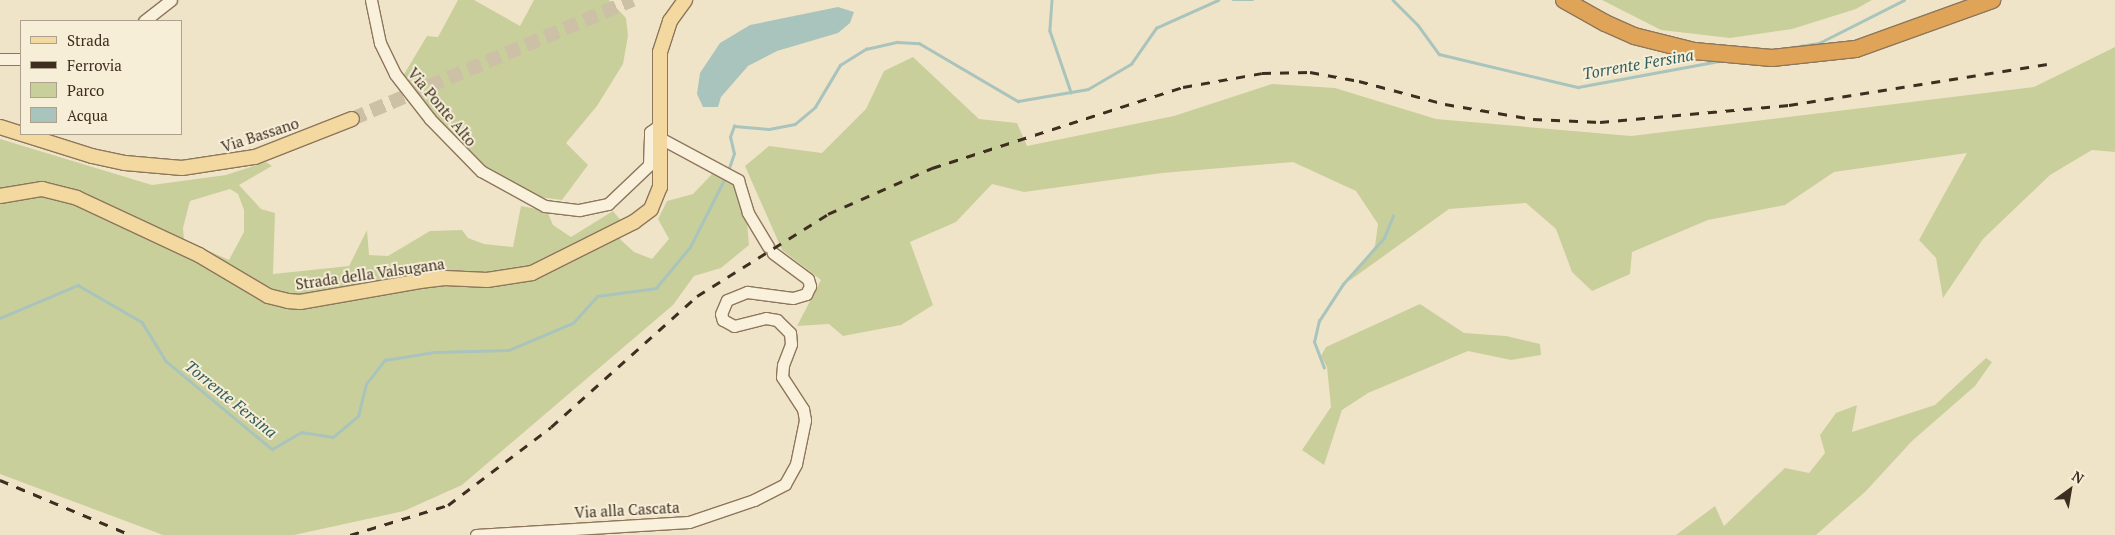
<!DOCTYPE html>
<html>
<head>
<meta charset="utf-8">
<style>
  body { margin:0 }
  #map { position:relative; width:2115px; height:535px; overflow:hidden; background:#f0e4c8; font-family:"PT Serif",serif }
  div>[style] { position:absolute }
  .green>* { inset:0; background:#c9cf9b }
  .water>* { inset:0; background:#a9c4bc }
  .stream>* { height:2.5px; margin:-1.25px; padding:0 1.25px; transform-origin:1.25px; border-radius:1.25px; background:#a9c4bc }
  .major-tunnel>* { height:14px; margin-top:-7px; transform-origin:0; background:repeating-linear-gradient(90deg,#ccc0a6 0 14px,transparent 0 21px) }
  .roads { filter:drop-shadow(1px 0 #8d765c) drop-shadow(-1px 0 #8d765c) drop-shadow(0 1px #8d765c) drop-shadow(0 -1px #8d765c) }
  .minor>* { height:11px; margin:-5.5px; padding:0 5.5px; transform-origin:5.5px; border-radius:5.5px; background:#faf1dc }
  .major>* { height:14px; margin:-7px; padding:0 7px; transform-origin:7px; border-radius:7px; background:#f3d9a0 }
  .highway>* { height:16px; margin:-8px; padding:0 8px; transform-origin:8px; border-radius:8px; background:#e0a458 }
  .rail>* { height:2.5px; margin-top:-1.25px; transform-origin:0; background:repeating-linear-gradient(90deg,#3d2e20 0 9px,transparent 0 18px) }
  span { translate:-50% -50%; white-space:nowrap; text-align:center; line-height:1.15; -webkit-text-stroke:4px #f7eed8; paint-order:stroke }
  .street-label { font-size:15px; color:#3d2e20 }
  .water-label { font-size:16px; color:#2f5d5a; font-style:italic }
  .legend { position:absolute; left:20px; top:20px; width:162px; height:115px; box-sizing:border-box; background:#f7eed8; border:1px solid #ada18e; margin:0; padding:6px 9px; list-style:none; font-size:15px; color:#3d2e20 }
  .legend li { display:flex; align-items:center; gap:10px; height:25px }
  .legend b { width:25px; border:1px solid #ada18e }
  .north { position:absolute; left:2045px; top:465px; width:50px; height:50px; -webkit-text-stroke:4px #f7eed8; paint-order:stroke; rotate:32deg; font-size:14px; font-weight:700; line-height:20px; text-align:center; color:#3d2e20 }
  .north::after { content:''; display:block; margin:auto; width:18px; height:22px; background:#3d2e20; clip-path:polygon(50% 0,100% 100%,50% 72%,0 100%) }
</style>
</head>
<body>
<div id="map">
  <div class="green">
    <div style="clip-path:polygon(458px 0,474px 0,520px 26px,534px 0,609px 0,626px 18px,628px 36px,623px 64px,597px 106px,566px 143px,588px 165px,562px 200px,539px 197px,486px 169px,463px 152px,403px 76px,427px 36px,438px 37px)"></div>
    <div style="clip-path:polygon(1602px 0,1872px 0,1856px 9px,1792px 29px,1730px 38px,1661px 30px)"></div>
    <div style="clip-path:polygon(2115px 47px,2115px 152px,2092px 150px,2050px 175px,1983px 239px,1943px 298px,1936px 258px,1919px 240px,1967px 153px,1834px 172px,1785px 205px,1708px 220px,1632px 252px,1630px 274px,1592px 291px,1572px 272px,1556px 229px,1526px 203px,1449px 209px,1349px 281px,1375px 246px,1378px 224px,1356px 191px,1293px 162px,1162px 173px,1024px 192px,992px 184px,956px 222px,910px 242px,933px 305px,901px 325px,843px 336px,829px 324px,797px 326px,821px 280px,782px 250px,745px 166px,769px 146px,822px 153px,866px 109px,884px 71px,913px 57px,979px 119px,1017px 123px,1027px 146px,1174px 116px,1272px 84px,1335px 88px,1436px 119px,1631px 136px,2034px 87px)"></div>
    <div style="clip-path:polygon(evenodd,0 139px,152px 185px,226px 175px,266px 162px,272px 166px,239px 185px,261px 209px,275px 213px,273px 274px,349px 266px,367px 230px,369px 255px,388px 256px,430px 231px,462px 230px,468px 238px,484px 244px,513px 247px,521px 206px,547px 211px,553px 225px,571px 237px,613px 211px,623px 223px,610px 225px,621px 240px,634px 252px,652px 259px,669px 239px,658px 219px,667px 201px,693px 194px,715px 171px,736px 181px,747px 221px,749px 245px,721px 268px,694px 276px,673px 305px,462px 485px,404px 511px,294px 535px,163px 535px,0 474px,0 139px,230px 189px,238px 194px,244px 210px,244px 232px,229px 260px,184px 240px,183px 228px,190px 201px,230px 189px)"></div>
    <div style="clip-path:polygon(1420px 304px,1464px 333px,1506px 336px,1540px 344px,1541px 355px,1511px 360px,1468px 351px,1368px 393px,1342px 410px,1324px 465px,1302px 450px,1331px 407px,1327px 367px,1321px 356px,1326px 347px)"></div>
    <div style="clip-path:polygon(1986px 358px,1992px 362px,1975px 386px,1912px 441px,1866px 491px,1816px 535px,1676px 535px,1715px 506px,1724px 526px,1785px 468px,1809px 473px,1825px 453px,1820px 435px,1836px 413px,1857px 405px,1852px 432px,1935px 405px)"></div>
  </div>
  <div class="water">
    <div style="clip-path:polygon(838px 7px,854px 12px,850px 23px,838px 33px,777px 51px,748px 66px,721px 97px,718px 107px,703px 107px,697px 94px,700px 73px,720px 43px,750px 25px)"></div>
  </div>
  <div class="stream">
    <div style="left:1052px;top:0;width:31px;rotate:94deg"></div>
    <div style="left:1050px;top:31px;width:65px;rotate:71deg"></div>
    <div style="left:1233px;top:0;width:20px"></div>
    <div style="left:1393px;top:0;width:35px;rotate:45deg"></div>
    <div style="left:1418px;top:25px;width:36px;rotate:54deg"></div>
    <div style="left:1439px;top:54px;width:143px;rotate:13.4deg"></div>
    <div style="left:1578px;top:87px;width:143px;rotate:-10.4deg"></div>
    <div style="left:1788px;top:48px;width:31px;rotate:-9deg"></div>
    <div style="left:1819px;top:43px;width:95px;rotate:-26.8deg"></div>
    <div style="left:728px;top:171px;width:18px;rotate:-71deg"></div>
    <div style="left:734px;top:154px;width:17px;rotate:-103deg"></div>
    <div style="left:730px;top:137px;width:12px;rotate:-70deg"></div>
    <div style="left:734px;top:126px;width:35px;rotate:5deg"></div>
    <div style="left:769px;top:129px;width:26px;rotate:-11deg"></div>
    <div style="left:795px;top:124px;width:26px;rotate:-40deg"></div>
    <div style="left:815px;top:107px;width:49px;rotate:-59.2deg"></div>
    <div style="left:840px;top:65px;width:31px;rotate:-32deg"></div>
    <div style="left:866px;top:49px;width:32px;rotate:-13deg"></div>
    <div style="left:897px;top:42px;width:22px;rotate:3deg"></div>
    <div style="left:919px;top:43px;width:115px;rotate:30.4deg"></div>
    <div style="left:1018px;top:101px;width:71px;rotate:-9.7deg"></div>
    <div style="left:1088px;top:89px;width:50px;rotate:-30.2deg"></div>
    <div style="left:1131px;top:64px;width:44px;rotate:-55.2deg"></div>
    <div style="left:1156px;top:28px;width:68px;rotate:-24.3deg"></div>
    <div style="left:0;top:318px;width:85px;rotate:-22.9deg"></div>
    <div style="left:78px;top:285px;width:74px;rotate:30deg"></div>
    <div style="left:142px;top:322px;width:46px;rotate:58.4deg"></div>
    <div style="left:166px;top:361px;width:138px;rotate:39.7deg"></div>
    <div style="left:272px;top:449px;width:34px;rotate:-30deg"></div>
    <div style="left:301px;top:432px;width:32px;rotate:9deg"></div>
    <div style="left:333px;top:437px;width:33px;rotate:-40deg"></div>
    <div style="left:358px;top:416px;width:33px;rotate:-76deg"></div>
    <div style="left:366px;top:384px;width:31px;rotate:-52deg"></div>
    <div style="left:385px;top:360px;width:51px;rotate:-9.1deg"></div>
    <div style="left:435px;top:352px;width:74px;rotate:-1.5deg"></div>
    <div style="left:509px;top:350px;width:69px;rotate:-22.9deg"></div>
    <div style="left:573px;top:323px;width:36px;rotate:-48deg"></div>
    <div style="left:597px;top:296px;width:60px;rotate:-7.7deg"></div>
    <div style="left:656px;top:288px;width:53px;rotate:-50.3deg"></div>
    <div style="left:690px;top:247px;width:77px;rotate:-63.1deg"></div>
    <div style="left:1324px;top:368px;width:28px;rotate:-111deg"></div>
    <div style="left:1314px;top:342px;width:22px;rotate:-77deg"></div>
    <div style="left:1319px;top:321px;width:44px;rotate:-57deg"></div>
    <div style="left:1343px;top:284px;width:62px;rotate:-48.3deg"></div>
    <div style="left:1384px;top:238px;width:24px;rotate:-68deg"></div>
  </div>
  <div class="major-tunnel">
    <div style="left:352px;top:119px;width:305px;rotate:-23deg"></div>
  </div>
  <div class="roads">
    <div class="minor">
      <div style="left:371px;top:0;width:44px;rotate:78.2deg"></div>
      <div style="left:380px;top:43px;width:34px;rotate:64deg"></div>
      <div style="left:395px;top:74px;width:57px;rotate:52.1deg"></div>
      <div style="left:430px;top:119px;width:73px;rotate:45.6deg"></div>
      <div style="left:481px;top:171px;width:73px;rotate:28.7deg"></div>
      <div style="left:545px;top:206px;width:34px;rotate:7deg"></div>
      <div style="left:579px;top:210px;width:30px;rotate:-12deg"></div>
      <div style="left:608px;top:204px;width:57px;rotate:-43.6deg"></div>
      <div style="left:649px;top:165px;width:33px;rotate:-88deg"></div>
      <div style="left:650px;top:132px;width:12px;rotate:-35deg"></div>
      <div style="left:144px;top:21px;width:34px;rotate:-38deg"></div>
      <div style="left:0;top:59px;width:21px"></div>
      <div style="left:660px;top:138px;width:89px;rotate:28.3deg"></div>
      <div style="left:738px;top:180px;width:34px;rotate:73deg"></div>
      <div style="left:748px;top:213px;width:39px;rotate:59deg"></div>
      <div style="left:476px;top:535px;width:213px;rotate:-3.5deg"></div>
      <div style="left:689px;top:522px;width:69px;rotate:-18.7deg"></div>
      <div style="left:754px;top:500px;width:35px;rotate:-27deg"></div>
      <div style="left:785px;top:484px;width:23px;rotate:-61deg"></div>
      <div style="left:796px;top:464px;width:45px;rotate:-78.4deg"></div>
      <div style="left:805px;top:420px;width:11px;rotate:-100deg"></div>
      <div style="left:803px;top:409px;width:38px;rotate:-123deg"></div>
      <div style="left:782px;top:377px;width:12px;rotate:-85deg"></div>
      <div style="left:783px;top:365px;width:22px;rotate:-69deg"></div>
      <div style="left:791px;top:344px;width:11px;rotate:-95deg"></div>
      <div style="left:790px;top:333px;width:18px;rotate:-135deg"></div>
      <div style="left:777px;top:320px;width:11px;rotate:-170deg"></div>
      <div style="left:766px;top:318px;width:33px;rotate:166deg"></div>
      <div style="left:734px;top:326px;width:13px;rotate:-151deg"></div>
      <div style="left:723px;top:320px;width:6px;rotate:-108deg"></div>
      <div style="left:721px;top:314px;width:15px;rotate:-67deg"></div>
      <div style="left:727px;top:300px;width:22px;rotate:-22deg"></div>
      <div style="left:747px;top:292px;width:46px;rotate:7.4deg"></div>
      <div style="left:793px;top:298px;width:14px;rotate:-17deg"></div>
      <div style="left:806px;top:294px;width:9px;rotate:-63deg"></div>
      <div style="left:810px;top:286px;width:7px;rotate:-106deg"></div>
      <div style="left:808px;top:279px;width:44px;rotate:-143.4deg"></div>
    </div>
    <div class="major">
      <div style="left:0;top:127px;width:96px;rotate:17.5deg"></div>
      <div style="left:92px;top:156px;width:34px;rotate:12deg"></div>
      <div style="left:125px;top:163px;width:57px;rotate:5deg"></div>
      <div style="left:182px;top:168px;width:74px;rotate:-8.6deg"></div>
      <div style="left:255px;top:157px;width:104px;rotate:-21.4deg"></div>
      <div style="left:0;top:196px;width:43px;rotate:-9.5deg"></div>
      <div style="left:42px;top:189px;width:36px;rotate:14deg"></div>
      <div style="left:77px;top:198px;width:135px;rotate:25deg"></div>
      <div style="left:199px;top:255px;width:80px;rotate:30.7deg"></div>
      <div style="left:268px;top:296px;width:21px;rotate:14deg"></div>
      <div style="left:288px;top:301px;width:12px;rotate:5deg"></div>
      <div style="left:300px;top:302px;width:122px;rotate:-9.9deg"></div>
      <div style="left:420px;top:281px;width:25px;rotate:-7deg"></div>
      <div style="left:445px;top:278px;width:42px;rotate:2.7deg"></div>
      <div style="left:487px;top:280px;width:46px;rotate:-8.8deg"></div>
      <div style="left:532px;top:273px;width:114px;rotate:-26.6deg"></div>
      <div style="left:634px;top:222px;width:21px;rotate:-37deg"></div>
      <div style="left:651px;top:209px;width:24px;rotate:-68deg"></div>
      <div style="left:660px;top:187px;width:135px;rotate:-90deg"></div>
      <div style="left:660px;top:52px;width:33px;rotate:-72deg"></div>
      <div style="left:670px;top:21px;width:26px;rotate:-54deg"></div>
    </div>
    <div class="highway">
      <div style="left:1564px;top:0;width:47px;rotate:29.3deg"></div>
      <div style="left:1605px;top:23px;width:32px;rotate:24deg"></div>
      <div style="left:1634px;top:36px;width:62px;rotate:14deg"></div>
      <div style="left:1694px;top:51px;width:78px;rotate:5.1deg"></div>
      <div style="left:1772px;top:58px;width:84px;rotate:-6.1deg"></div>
      <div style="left:1856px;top:49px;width:145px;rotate:-19.8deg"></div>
    </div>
  </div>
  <div class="rail">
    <div style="left:0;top:480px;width:142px;rotate:22.8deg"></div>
    <div style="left:350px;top:535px;width:102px;rotate:-17deg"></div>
    <div style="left:448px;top:505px;width:129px;rotate:-37.1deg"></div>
    <div style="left:551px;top:427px;width:196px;rotate:-41.9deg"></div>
    <div style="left:697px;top:296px;width:155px;rotate:-32deg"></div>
    <div style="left:828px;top:214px;width:114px;rotate:-23.9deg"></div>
    <div style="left:932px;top:168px;width:264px;rotate:-17.9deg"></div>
    <div style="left:1183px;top:87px;width:80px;rotate:-10deg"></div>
    <div style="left:1262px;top:73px;width:48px;rotate:-1.2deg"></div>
    <div style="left:1310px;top:72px;width:50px;rotate:10.4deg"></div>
    <div style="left:1359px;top:81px;width:89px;rotate:15deg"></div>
    <div style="left:1445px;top:104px;width:89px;rotate:9.7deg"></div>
    <div style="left:1533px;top:119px;width:67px;rotate:2.6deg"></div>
    <div style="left:1600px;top:122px;width:190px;rotate:-5.1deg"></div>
    <div style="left:1789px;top:105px;width:268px;rotate:-9deg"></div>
  </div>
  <div class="street-label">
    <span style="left:442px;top:107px;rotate:50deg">Via Ponte Alto</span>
    <span style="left:260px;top:135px;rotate:-18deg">Via Bassano</span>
    <span style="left:370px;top:274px;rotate:-8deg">Strada della Valsugana</span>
    <span style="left:627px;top:510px;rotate:-3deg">Via alla Cascata</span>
  </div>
  <div class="water-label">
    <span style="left:1638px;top:64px;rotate:-10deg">Torrente Fersina</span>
    <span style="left:231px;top:399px;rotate:39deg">Torrente Fersina</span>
  </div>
  <ul class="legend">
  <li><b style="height:6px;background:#f3d9a0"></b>Strada</li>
  <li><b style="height:6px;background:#3d2e20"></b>Ferrovia</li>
  <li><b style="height:14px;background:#c9cf9b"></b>Parco</li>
  <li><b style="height:14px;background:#a9c4bc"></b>Acqua</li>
  </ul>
  <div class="north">N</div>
</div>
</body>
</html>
